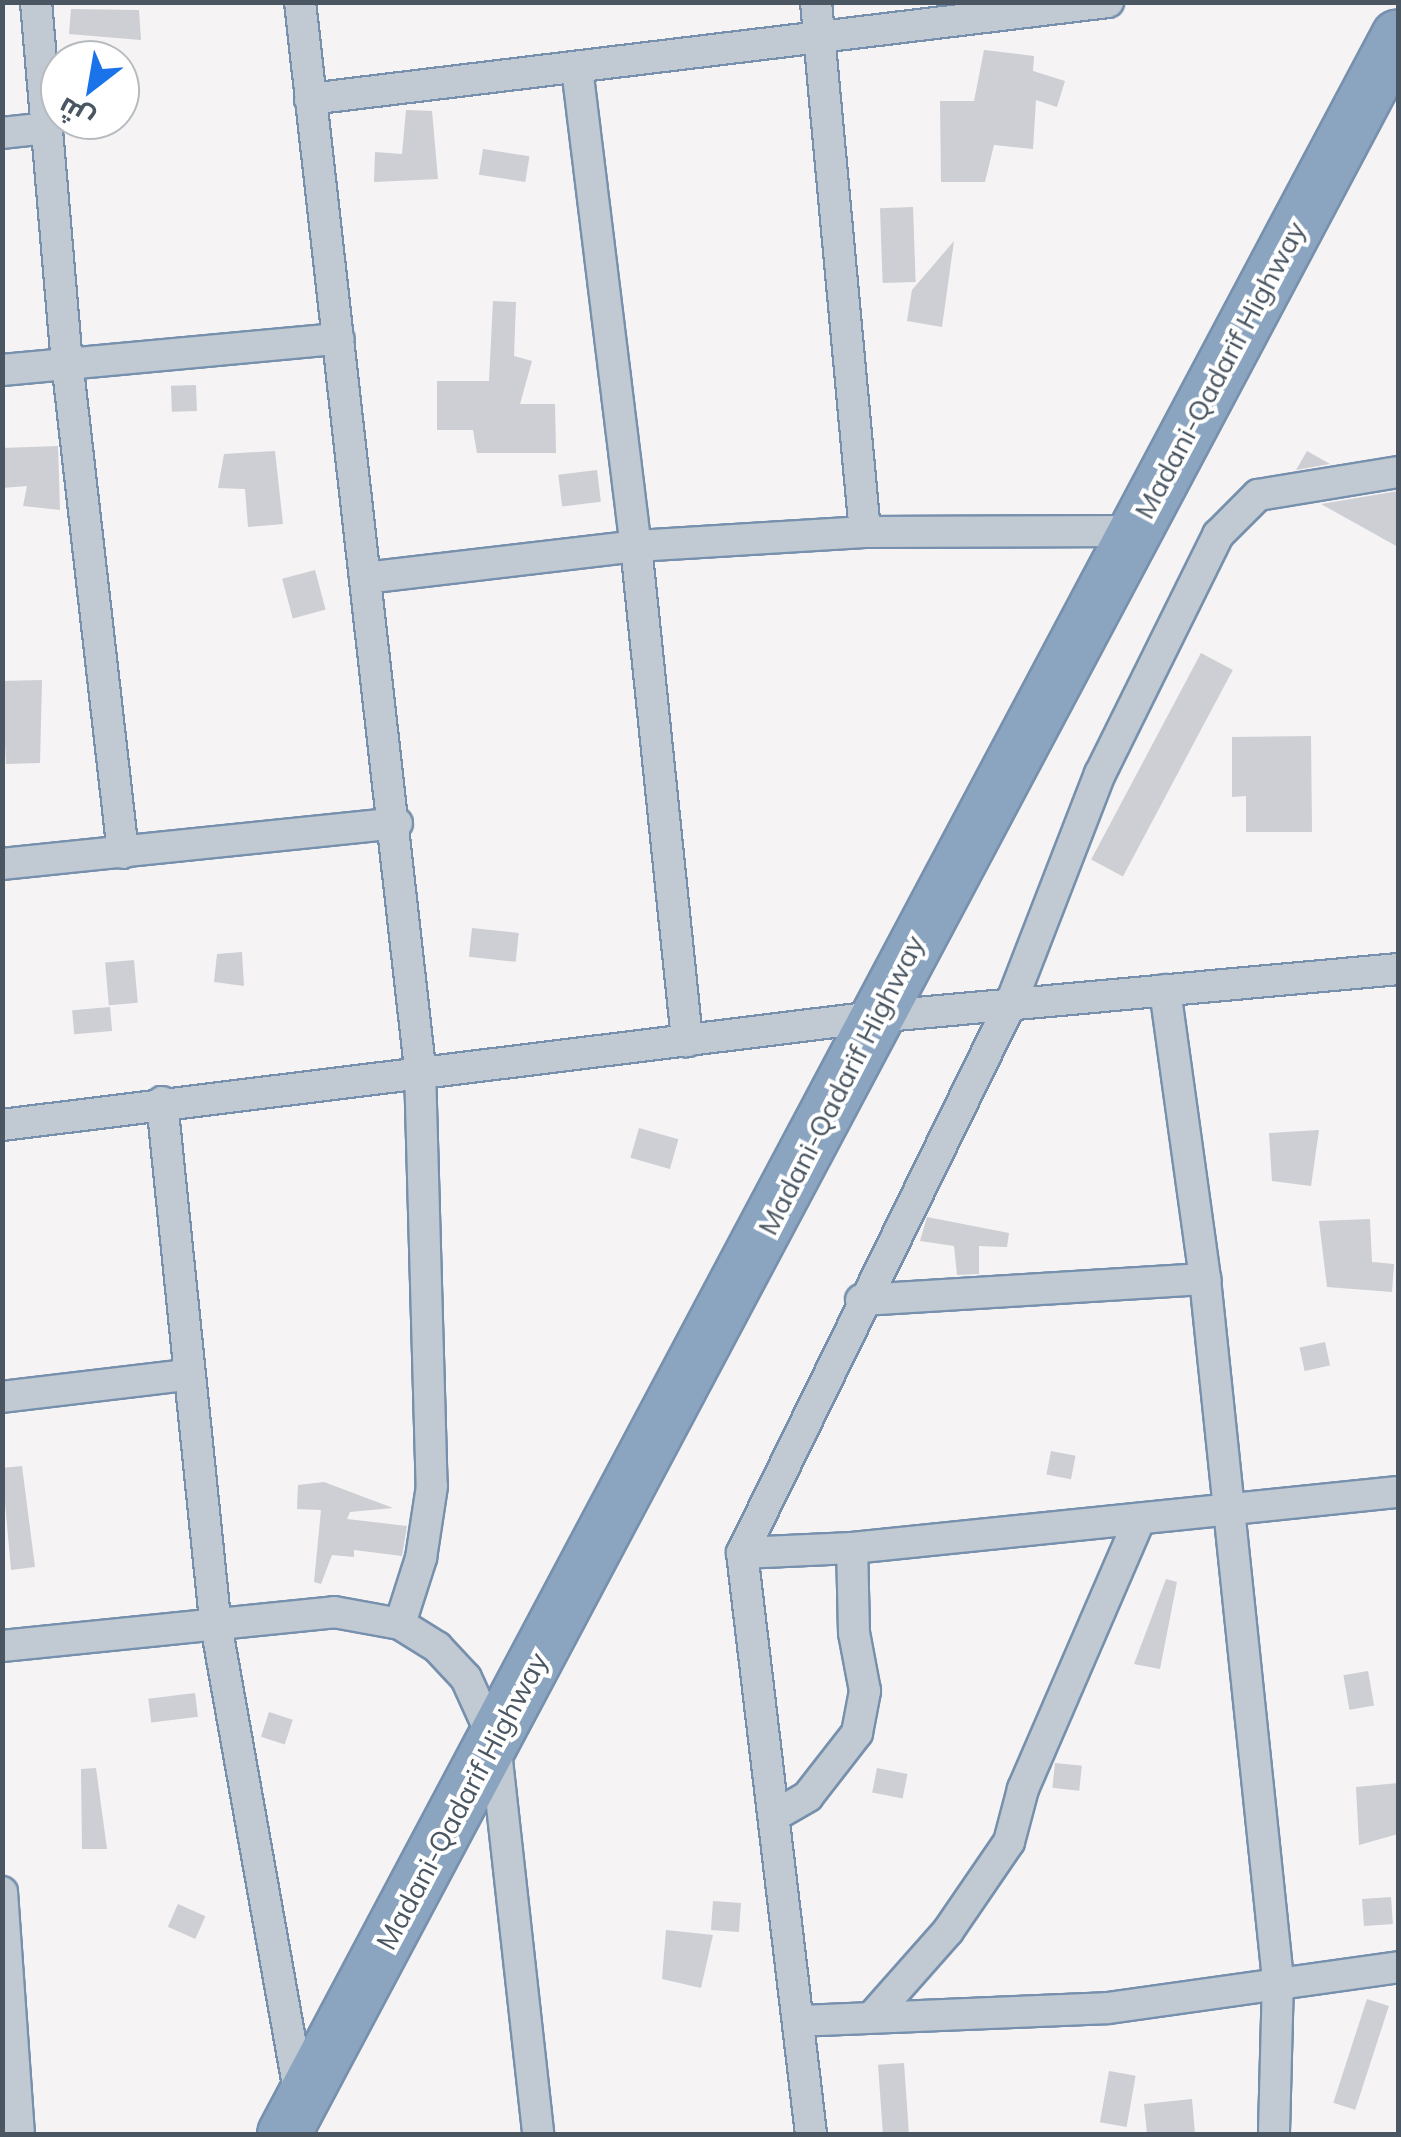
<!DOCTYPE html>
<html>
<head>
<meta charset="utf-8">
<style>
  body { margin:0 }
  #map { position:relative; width:1401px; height:2137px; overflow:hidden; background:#f5f3f3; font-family:Mulish,Cairo,sans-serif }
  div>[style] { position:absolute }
  .building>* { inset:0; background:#cdcfd5; transform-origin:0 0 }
  .roads { filter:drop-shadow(2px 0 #7690ad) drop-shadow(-2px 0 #7690ad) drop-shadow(0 2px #7690ad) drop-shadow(0 -2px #7690ad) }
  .street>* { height:30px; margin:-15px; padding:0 15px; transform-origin:15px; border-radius:15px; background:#c1cad2 }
  .highway>* { height:52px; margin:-26px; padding:0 26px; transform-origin:26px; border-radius:26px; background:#8ba5c1 }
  span { translate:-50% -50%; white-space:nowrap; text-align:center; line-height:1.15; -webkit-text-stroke:8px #fff; paint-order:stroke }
  .street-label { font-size:28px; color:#4a5661 }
  .frame { position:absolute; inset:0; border:5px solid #4a5661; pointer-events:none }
  .north { position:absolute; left:40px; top:40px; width:100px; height:100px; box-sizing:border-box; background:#fff; border:2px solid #b7bbc0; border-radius:50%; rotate:211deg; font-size:28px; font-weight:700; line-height:40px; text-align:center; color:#4a5661 }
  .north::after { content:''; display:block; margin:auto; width:35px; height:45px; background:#1a73e8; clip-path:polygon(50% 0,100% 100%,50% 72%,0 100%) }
</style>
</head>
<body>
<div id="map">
  <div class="building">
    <div style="clip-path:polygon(71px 9px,139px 10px,141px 40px,69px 34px)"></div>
    <div style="clip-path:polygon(984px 50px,1034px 56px,1033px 71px,1065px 81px,1057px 107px,1036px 100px,1033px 149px,994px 145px,985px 182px,941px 182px,940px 101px,974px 101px)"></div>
    <div style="clip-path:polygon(406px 110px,432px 111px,438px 179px,374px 182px,375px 152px,402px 154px)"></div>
    <div style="left:483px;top:149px;width:47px;height:26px;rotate:9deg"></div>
    <div style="left:913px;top:207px;width:75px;height:33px;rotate:88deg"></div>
    <div style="clip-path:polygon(954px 241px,942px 327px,907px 321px,912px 290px)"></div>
    <div style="clip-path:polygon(493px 301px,516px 302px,514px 356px,532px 361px,520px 404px,555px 404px,556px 453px,477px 453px,473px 430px,437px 430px,437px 381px,489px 381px)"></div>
    <div style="left:196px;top:385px;width:26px;height:25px;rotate:88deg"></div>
    <div style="clip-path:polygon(58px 446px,60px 510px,23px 506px,27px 486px,2px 488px,2px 448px)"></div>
    <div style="clip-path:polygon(275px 451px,283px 524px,248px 527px,245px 489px,218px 488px,224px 454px)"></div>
    <div style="clip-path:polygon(1307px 451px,1330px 464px,1296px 470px)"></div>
    <div style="left:597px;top:470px;width:32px;height:39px;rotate:83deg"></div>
    <div style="clip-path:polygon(1398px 491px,1398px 547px,1321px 504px)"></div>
    <div style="left:315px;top:570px;width:41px;height:34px;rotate:75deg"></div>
    <div style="left:1201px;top:653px;width:36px;height:234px;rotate:28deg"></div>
    <div style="clip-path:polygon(42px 680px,40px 763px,6px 764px,2px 681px)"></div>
    <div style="clip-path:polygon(1311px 736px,1312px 832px,1246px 832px,1246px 796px,1232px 797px,1232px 737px)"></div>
    <div style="left:472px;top:928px;width:47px;height:29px;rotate:6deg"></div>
    <div style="clip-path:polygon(242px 952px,244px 986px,214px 982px,217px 954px)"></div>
    <div style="left:134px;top:960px;width:43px;height:29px;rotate:85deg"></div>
    <div style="left:110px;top:1007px;width:24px;height:38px;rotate:85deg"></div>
    <div style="left:639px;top:1128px;width:41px;height:31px;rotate:16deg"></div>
    <div style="clip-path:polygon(1319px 1130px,1311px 1186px,1272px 1181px,1269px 1133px)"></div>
    <div style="clip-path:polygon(927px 1217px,1009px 1233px,1007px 1247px,979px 1246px,979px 1274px,957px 1275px,954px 1246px,920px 1241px)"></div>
    <div style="clip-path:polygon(1370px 1219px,1372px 1262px,1394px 1264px,1392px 1292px,1327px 1287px,1319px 1221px)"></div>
    <div style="left:1325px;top:1342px;width:24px;height:26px;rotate:78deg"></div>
    <div style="left:1051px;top:1451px;width:25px;height:24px;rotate:11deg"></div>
    <div style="clip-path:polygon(22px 1466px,35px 1567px,11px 1570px,2px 1468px)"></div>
    <div style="clip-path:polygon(324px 1482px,393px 1508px,350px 1512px,347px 1519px,407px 1526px,402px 1556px,354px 1550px,354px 1557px,332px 1555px,321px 1584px,314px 1582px,321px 1510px,297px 1509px,298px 1485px)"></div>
    <div style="clip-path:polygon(1166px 1579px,1177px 1582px,1160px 1669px,1134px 1664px)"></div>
    <div style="left:1368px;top:1671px;width:35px;height:25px;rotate:80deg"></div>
    <div style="left:195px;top:1693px;width:24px;height:47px;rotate:83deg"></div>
    <div style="left:269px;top:1712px;width:25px;height:26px;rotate:18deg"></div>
    <div style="left:1055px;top:1763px;width:27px;height:25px;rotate:6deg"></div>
    <div style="clip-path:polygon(96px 1768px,107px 1849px,82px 1849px,81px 1769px)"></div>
    <div style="left:877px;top:1768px;width:31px;height:25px;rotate:11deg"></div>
    <div style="clip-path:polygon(1398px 1783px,1398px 1834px,1359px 1845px,1356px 1787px)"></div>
    <div style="left:1391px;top:1897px;width:27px;height:29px;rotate:86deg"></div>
    <div style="left:713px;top:1901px;width:28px;height:29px;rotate:4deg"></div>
    <div style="left:178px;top:1904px;width:30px;height:25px;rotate:24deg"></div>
    <div style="clip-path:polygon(666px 1930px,713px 1935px,701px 1988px,662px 1979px)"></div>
    <div style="left:1367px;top:1999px;width:23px;height:109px;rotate:18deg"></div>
    <div style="left:904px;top:2063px;width:71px;height:26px;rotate:86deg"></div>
    <div style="left:1109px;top:2071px;width:27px;height:52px;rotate:10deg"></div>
    <div style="clip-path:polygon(1192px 2099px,1195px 2134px,1147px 2134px,1144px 2104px)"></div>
  </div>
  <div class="roads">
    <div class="street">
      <div style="left:36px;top:2px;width:360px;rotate:85.1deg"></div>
      <div style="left:67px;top:361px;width:495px;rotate:83.5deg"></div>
      <div style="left:300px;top:2px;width:1074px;rotate:83.58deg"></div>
      <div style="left:420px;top:1069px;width:417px;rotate:88.4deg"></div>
      <div style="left:432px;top:1486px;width:73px;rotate:98.7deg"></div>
      <div style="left:421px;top:1558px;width:69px;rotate:107.7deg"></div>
      <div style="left:816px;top:2px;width:532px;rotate:84.72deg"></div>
      <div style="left:577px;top:68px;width:482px;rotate:83deg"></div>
      <div style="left:636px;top:546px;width:498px;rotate:84.1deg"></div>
      <div style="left:310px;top:99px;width:804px;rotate:-6.93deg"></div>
      <div style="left:2px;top:133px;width:46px;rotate:-6.2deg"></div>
      <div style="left:2px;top:370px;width:338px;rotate:-5.3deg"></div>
      <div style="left:365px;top:578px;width:273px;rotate:-6.7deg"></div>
      <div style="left:636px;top:546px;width:229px;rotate:-3.5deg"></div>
      <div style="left:865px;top:532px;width:269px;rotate:-0.2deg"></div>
      <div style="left:2px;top:864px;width:397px;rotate:-5.9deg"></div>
      <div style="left:1165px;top:990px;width:292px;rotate:82.1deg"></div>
      <div style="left:1205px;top:1279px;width:704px;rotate:84.05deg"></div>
      <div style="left:1278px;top:1979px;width:155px;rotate:91.5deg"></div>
      <div style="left:162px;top:1102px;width:520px;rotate:84.15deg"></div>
      <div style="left:215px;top:1619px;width:489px;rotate:79.9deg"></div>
      <div style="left:2px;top:1125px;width:879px;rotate:-7.06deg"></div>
      <div style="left:874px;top:1017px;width:526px;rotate:-5.23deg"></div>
      <div style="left:861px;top:1300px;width:345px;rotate:-3.5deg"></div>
      <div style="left:2px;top:1397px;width:186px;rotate:-6.8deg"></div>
      <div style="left:742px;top:1553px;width:110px;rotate:-2.6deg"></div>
      <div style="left:852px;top:1548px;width:549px;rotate:-5.86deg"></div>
      <div style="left:2px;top:1646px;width:334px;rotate:-5.8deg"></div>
      <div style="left:334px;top:1612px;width:67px;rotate:10.3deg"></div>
      <div style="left:400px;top:1624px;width:44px;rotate:31.9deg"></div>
      <div style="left:437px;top:1647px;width:42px;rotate:46.9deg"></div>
      <div style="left:466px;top:1678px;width:70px;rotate:65.6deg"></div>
      <div style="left:495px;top:1742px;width:394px;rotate:83.7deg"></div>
      <div style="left:774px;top:1816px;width:39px;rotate:-30deg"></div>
      <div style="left:808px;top:1796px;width:80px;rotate:-52.1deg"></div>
      <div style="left:857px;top:1733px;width:43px;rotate:-79.2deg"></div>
      <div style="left:865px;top:1691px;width:59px;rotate:-100.7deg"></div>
      <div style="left:854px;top:1633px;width:85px;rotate:-91.3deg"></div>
      <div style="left:2px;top:1892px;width:243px;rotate:86deg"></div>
      <div style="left:872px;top:2017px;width:115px;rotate:-48.5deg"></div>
      <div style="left:948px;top:1931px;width:108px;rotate:-55.6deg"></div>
      <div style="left:1009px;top:1842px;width:55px;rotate:-75.2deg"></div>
      <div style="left:1023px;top:1789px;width:294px;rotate:-66.6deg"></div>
      <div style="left:798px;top:2021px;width:310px;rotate:-2.4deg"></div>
      <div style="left:1108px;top:2008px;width:293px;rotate:-8deg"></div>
      <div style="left:811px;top:2134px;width:585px;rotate:-96.77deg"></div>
      <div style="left:742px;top:1553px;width:612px;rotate:-63.94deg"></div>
      <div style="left:1011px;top:1003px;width:246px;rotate:-68.8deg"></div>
      <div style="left:1100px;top:774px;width:267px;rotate:-63.7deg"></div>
      <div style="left:1218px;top:535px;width:57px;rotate:-45deg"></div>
      <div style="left:1258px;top:495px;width:142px;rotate:-9.3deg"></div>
    </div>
    <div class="highway">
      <div style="left:284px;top:2134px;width:2375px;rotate:-62.03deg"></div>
    </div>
  </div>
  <div class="street-label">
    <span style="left:1220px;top:370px;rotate:-62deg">Madani-Qadarif Highway</span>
    <span style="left:841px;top:1085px;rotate:-63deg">Madani-Qadarif Highway</span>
    <span style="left:462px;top:1801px;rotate:-62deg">Madani-Qadarif Highway</span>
  </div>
  <div class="frame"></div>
  <div class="north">ش</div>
</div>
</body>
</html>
